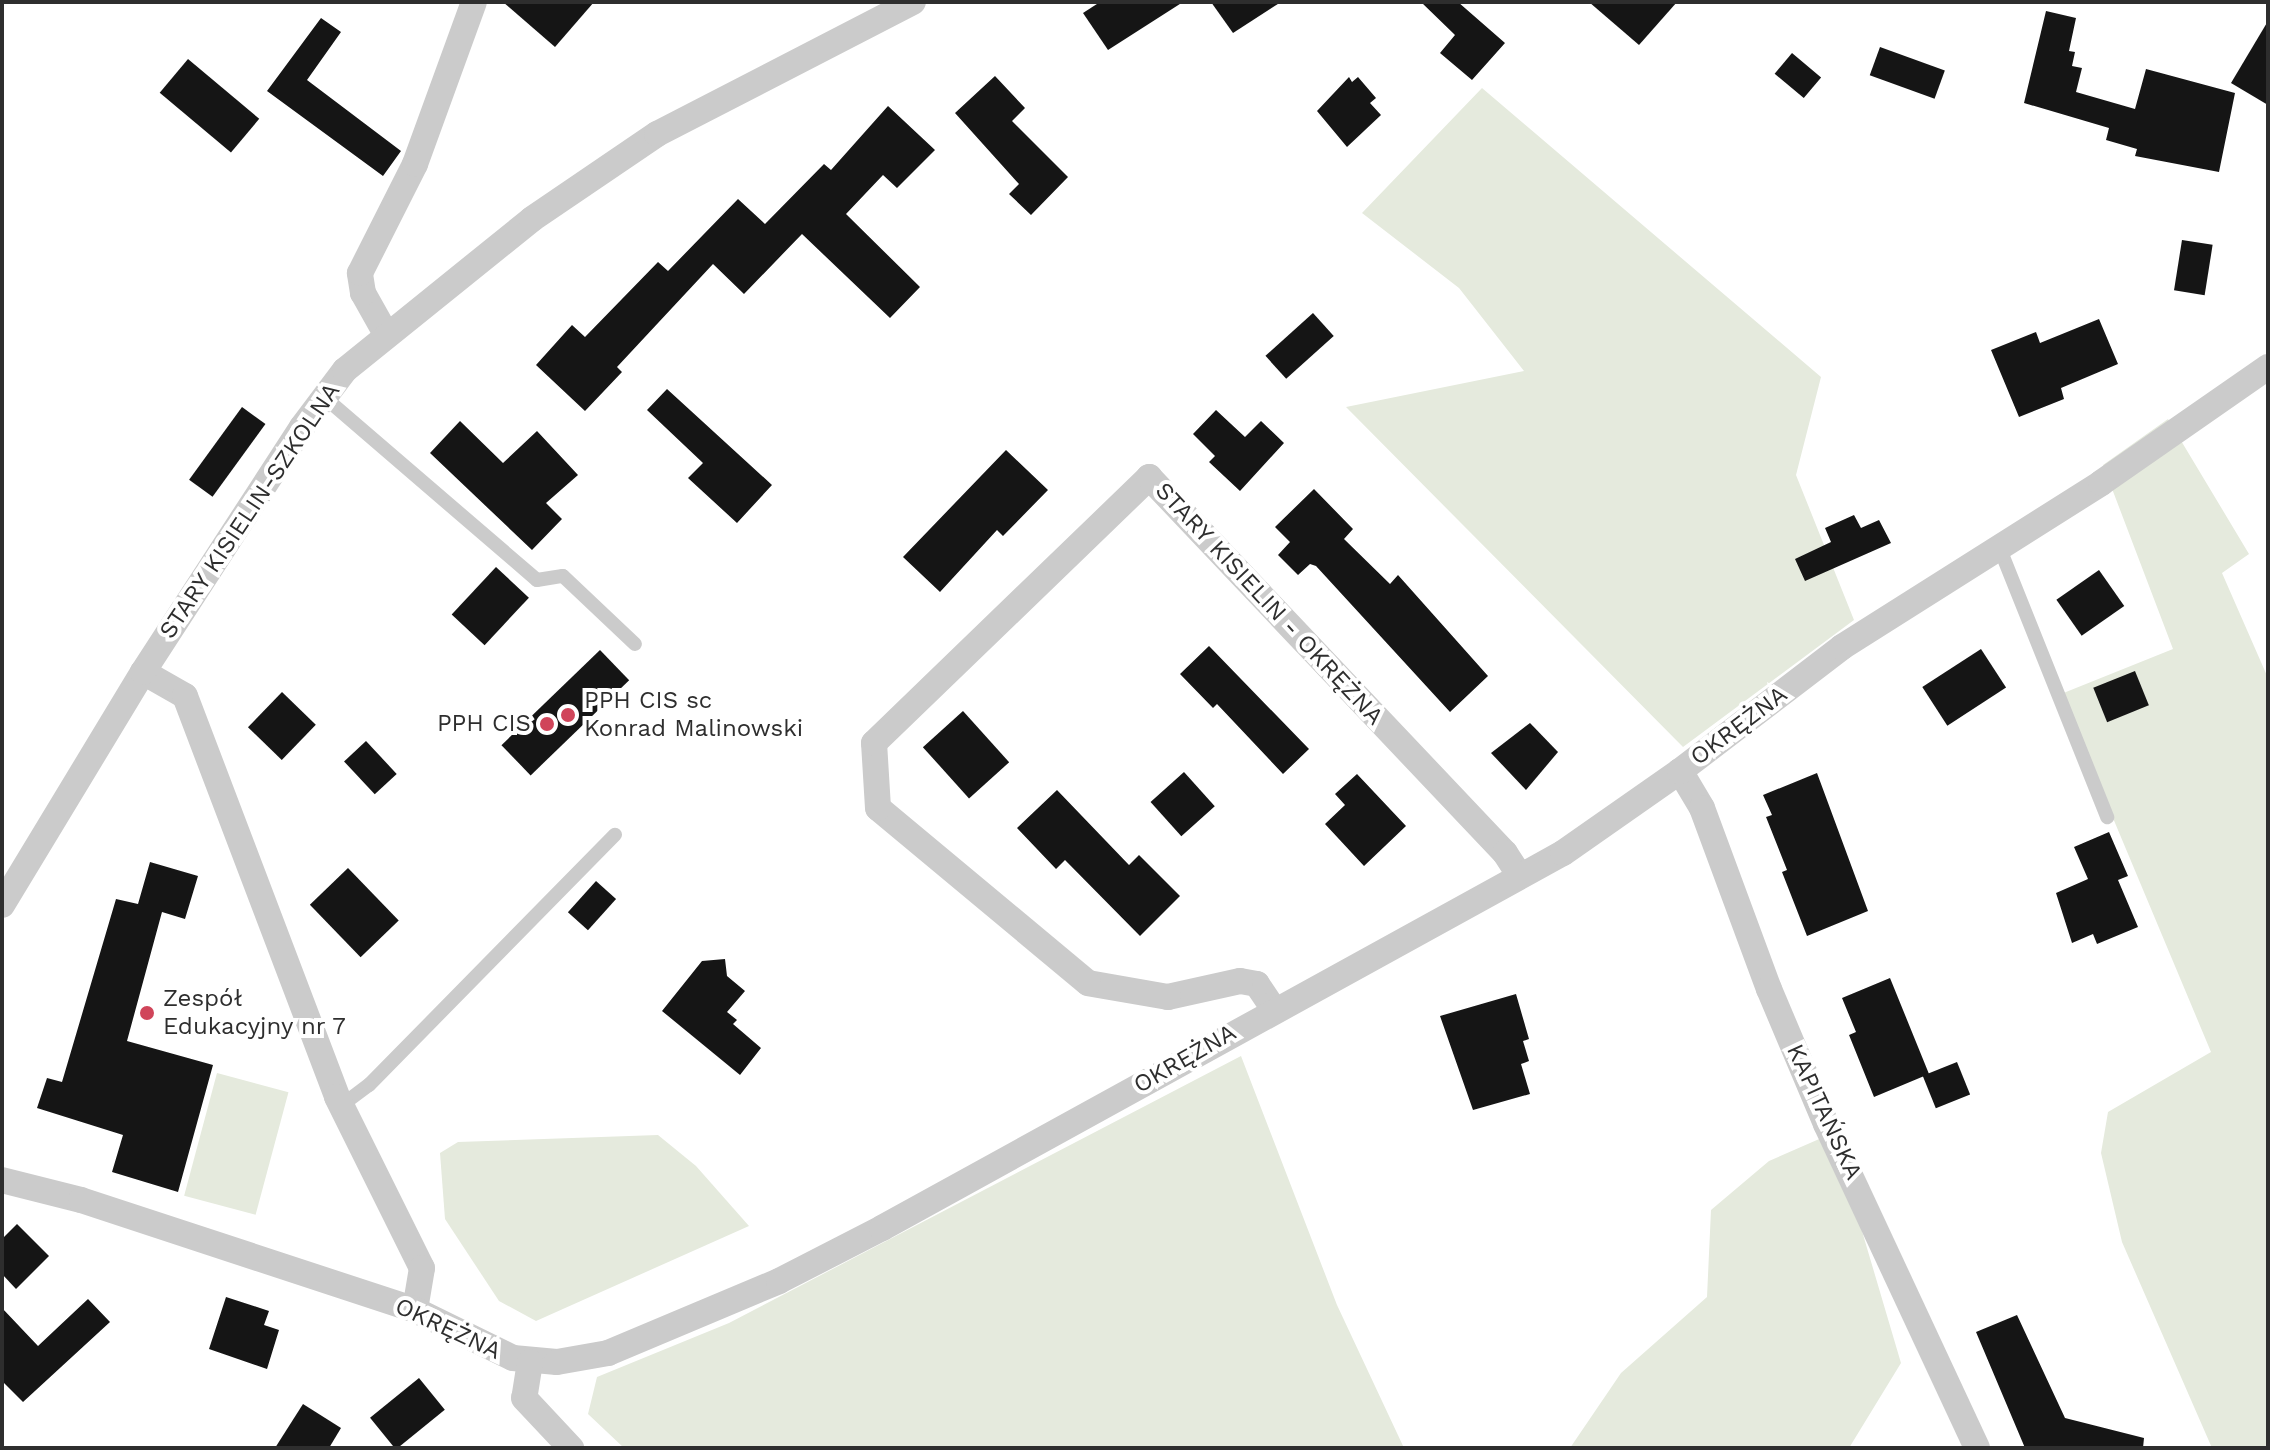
<!DOCTYPE html>
<html>
<head>
<meta charset="utf-8">
<style>
  body { margin:0 }
  #map { position:relative; width:2270px; height:1450px; overflow:hidden; background:#fff; font-family:"Work Sans",sans-serif }
  div>[style] { position:absolute }
  .green>* { inset:0; background:#e5eadd; transform-origin:0 0 }
  .building>* { inset:0; background:#151515; transform-origin:0 0 }
  .lane>* { height:14px; margin:-7px; padding:0 7px; transform-origin:7px; border-radius:7px; background:#cbcbcb }
  .street>* { height:26px; margin:-13px; padding:0 13px; transform-origin:13px; border-radius:13px; background:#cbcbcb }
  .dots>* { width:22px; height:22px; translate:-50% -50%; box-sizing:border-box; border:4px solid #fff; border-radius:50% }
  span { translate:-50% -50%; white-space:nowrap; text-align:center; line-height:1.15; -webkit-text-stroke:8px #fff; paint-order:stroke }
  .street-label { font-size:24px; color:#2e2e2e }
  .poi-label { font-size:24px; color:#2e2e2e }
  .left { translate:0 -50%; text-align:left }
  .right { translate:-100% -50%; text-align:right }
  .frame { position:absolute; inset:0; border:4px solid #2e2e2e; pointer-events:none }
</style>
</head>
<body>
<div id="map">
  <div class="green">
    <div style="clip-path:polygon(1482px 88px,1821px 377px,1796px 475px,1854px 620px,1683px 747px,1346px 407px,1524px 371px,1459px 288px,1362px 213px)"></div>
    <div style="clip-path:polygon(2168px 419px,2249px 554px,2222px 573px,2268px 678px,2268px 1448px,2212px 1448px,2122px 1242px,2101px 1153px,2108px 1112px,2211px 1052px,2061px 694px,2173px 649px,2103px 465px)"></div>
    <div style="clip-path:polygon(1241px 1056px,1337px 1305px,1404px 1448px,624px 1448px,588px 1414px,597px 1377px,729px 1323px)"></div>
    <div style="left:217px;top:1073px;width:74px;height:127px;rotate:15deg"></div>
    <div style="clip-path:polygon(1833px 1133px,1901px 1363px,1849px 1448px,1570px 1448px,1621px 1373px,1707px 1297px,1711px 1210px,1769px 1161px)"></div>
    <div style="clip-path:polygon(658px 1135px,696px 1166px,749px 1226px,536px 1321px,499px 1301px,445px 1219px,440px 1153px,458px 1142px)"></div>
  </div>
  <div class="building">
    <div style="clip-path:polygon(503px 2px,594px 2px,555px 47px)"></div>
    <div style="clip-path:polygon(1100px 2px,1183px 2px,1108px 50px,1083px 13px)"></div>
    <div style="clip-path:polygon(1211px 2px,1281px 2px,1233px 33px)"></div>
    <div style="clip-path:polygon(1421px 2px,1458px 2px,1505px 43px,1472px 80px,1440px 53px,1455px 35px)"></div>
    <div style="clip-path:polygon(1589px 2px,1677px 2px,1639px 45px)"></div>
    <div style="clip-path:polygon(2046px 11px,2076px 18px,2069px 51px,2075px 52px,2072px 66px,2082px 68px,2076px 92px,2135px 109px,2146px 69px,2235px 93px,2219px 172px,2135px 156px,2137px 149px,2106px 140px,2109px 128px,2024px 103px)"></div>
    <div style="clip-path:polygon(321px 18px,341px 32px,307px 80px,401px 151px,383px 176px,267px 91px)"></div>
    <div style="clip-path:polygon(2268px 21px,2268px 105px,2231px 83px)"></div>
    <div style="left:1880px;top:47px;width:69px;height:30px;rotate:20deg"></div>
    <div style="left:1792px;top:53px;width:38px;height:27px;rotate:40deg"></div>
    <div style="left:188px;top:59px;width:93px;height:44px;rotate:40deg"></div>
    <div style="clip-path:polygon(995px 76px,1025px 108px,1012px 121px,1068px 177px,1031px 215px,1009px 194px,1019px 184px,955px 113px)"></div>
    <div style="clip-path:polygon(1349px 77px,1352px 82px,1358px 77px,1376px 98px,1370px 103px,1381px 115px,1347px 147px,1317px 111px)"></div>
    <div style="clip-path:polygon(888px 106px,935px 150px,897px 188px,883px 175px,846px 214px,920px 287px,890px 318px,802px 234px,744px 294px,713px 264px,617px 367px,622px 372px,585px 411px,536px 365px,572px 325px,585px 337px,658px 262px,668px 271px,738px 199px,765px 224px,824px 164px,831px 170px)"></div>
    <div style="left:2182px;top:240px;width:31px;height:51px;rotate:9deg"></div>
    <div style="left:1313px;top:313px;width:31px;height:64px;rotate:48deg"></div>
    <div style="clip-path:polygon(2099px 319px,2118px 364px,2061px 388px,2064px 399px,2019px 417px,1991px 350px,2036px 332px,2040px 343px)"></div>
    <div style="clip-path:polygon(667px 389px,772px 485px,737px 523px,688px 478px,703px 463px,647px 410px)"></div>
    <div style="left:242px;top:407px;width:29px;height:90px;rotate:36deg"></div>
    <div style="clip-path:polygon(1216px 410px,1245px 437px,1261px 421px,1284px 443px,1240px 491px,1209px 462px,1215px 456px,1193px 434px)"></div>
    <div style="clip-path:polygon(460px 421px,503px 463px,537px 431px,578px 475px,546px 503px,562px 519px,532px 550px,430px 453px)"></div>
    <div style="clip-path:polygon(1006px 450px,1048px 490px,1003px 536px,997px 530px,940px 592px,903px 557px)"></div>
    <div style="clip-path:polygon(1314px 489px,1353px 529px,1344px 539px,1390px 584px,1398px 575px,1488px 676px,1450px 712px,1316px 566px,1310px 564px,1298px 575px,1278px 555px,1290px 542px,1275px 527px)"></div>
    <div style="clip-path:polygon(1854px 515px,1861px 528px,1879px 520px,1891px 543px,1805px 581px,1795px 559px,1831px 542px,1825px 528px)"></div>
    <div style="left:496px;top:567px;width:45px;height:65px;rotate:43deg"></div>
    <div style="left:2099px;top:570px;width:44px;height:52px;rotate:55deg"></div>
    <div style="clip-path:polygon(1209px 646px,1309px 749px,1283px 774px,1217px 704px,1213px 708px,1180px 674px)"></div>
    <div style="left:1981px;top:649px;width:46px;height:70px;rotate:57deg"></div>
    <div style="left:600px;top:650px;width:42px;height:137px;rotate:46deg"></div>
    <div style="left:2135px;top:671px;width:37px;height:45px;rotate:68deg"></div>
    <div style="left:282px;top:692px;width:47px;height:49px;rotate:44deg"></div>
    <div style="left:963px;top:711px;width:69px;height:54px;rotate:48deg"></div>
    <div style="clip-path:polygon(1530px 723px,1558px 752px,1526px 790px,1491px 753px)"></div>
    <div style="left:366px;top:741px;width:45px;height:30px;rotate:47deg"></div>
    <div style="left:1184px;top:772px;width:46px;height:45px;rotate:48deg"></div>
    <div style="clip-path:polygon(1817px 773px,1868px 911px,1807px 936px,1782px 872px,1787px 870px,1766px 817px,1772px 815px,1763px 795px)"></div>
    <div style="clip-path:polygon(1357px 774px,1406px 826px,1364px 866px,1325px 824px,1345px 805px,1335px 794px)"></div>
    <div style="clip-path:polygon(1057px 790px,1129px 865px,1139px 855px,1180px 896px,1140px 936px,1065px 860px,1056px 869px,1017px 828px)"></div>
    <div style="clip-path:polygon(2109px 832px,2128px 876px,2118px 880px,2138px 927px,2097px 944px,2093px 934px,2072px 943px,2056px 893px,2088px 879px,2074px 847px)"></div>
    <div style="clip-path:polygon(150px 862px,198px 876px,185px 919px,162px 912px,127px 1041px,213px 1065px,178px 1192px,112px 1172px,123px 1135px,37px 1108px,47px 1078px,62px 1082px,116px 899px,138px 904px)"></div>
    <div style="left:348px;top:868px;width:73px;height:53px;rotate:46deg"></div>
    <div style="left:596px;top:881px;width:27px;height:42px;rotate:42deg"></div>
    <div style="clip-path:polygon(725px 959px,727px 976px,745px 991px,727px 1012px,737px 1020px,733px 1024px,761px 1048px,740px 1075px,662px 1011px,702px 961px)"></div>
    <div style="clip-path:polygon(1890px 978px,1929px 1074px,1874px 1097px,1849px 1035px,1856px 1032px,1842px 998px)"></div>
    <div style="clip-path:polygon(1516px 994px,1529px 1039px,1523px 1041px,1529px 1061px,1521px 1064px,1530px 1094px,1473px 1110px,1440px 1016px)"></div>
    <div style="left:1957px;top:1062px;width:35px;height:37px;rotate:68deg"></div>
    <div style="clip-path:polygon(17px 1224px,49px 1256px,16px 1289px,2px 1274px,2px 1239px)"></div>
    <div style="clip-path:polygon(226px 1297px,269px 1311px,264px 1325px,279px 1330px,267px 1369px,209px 1349px)"></div>
    <div style="clip-path:polygon(88px 1299px,110px 1322px,23px 1402px,2px 1381px,2px 1308px,38px 1346px)"></div>
    <div style="clip-path:polygon(2017px 1315px,2065px 1418px,2144px 1438px,2143px 1448px,2025px 1448px,1976px 1332px)"></div>
    <div style="left:419px;top:1378px;width:41px;height:63px;rotate:51deg"></div>
    <div style="clip-path:polygon(303px 1404px,341px 1428px,329px 1448px,275px 1448px)"></div>
  </div>
  <div class="lane">
    <div style="left:323px;top:396px;width:282px;rotate:40.7deg"></div>
    <div style="left:537px;top:580px;width:26px;rotate:-9deg"></div>
    <div style="left:563px;top:576px;width:99px;rotate:43.4deg"></div>
    <div style="left:2000px;top:549px;width:289px;rotate:68.2deg"></div>
    <div style="left:342px;top:1105px;width:34px;rotate:-37deg"></div>
    <div style="left:369px;top:1085px;width:351px;rotate:-45.5deg"></div>
  </div>
  <div class="street">
    <div style="left:386px;top:334px;width:47px;rotate:-119.3deg"></div>
    <div style="left:363px;top:293px;width:20px;rotate:-99deg"></div>
    <div style="left:360px;top:273px;width:122px;rotate:-63.2deg"></div>
    <div style="left:415px;top:164px;width:172px;rotate:-70deg"></div>
    <div style="left:143px;top:672px;width:48px;rotate:29.7deg"></div>
    <div style="left:185px;top:696px;width:429px;rotate:69.2deg"></div>
    <div style="left:337px;top:1097px;width:191px;rotate:63.6deg"></div>
    <div style="left:422px;top:1268px;width:43px;rotate:99.5deg"></div>
    <div style="left:1680px;top:771px;width:43px;rotate:59.3deg"></div>
    <div style="left:1702px;top:808px;width:193px;rotate:69.7deg"></div>
    <div style="left:1769px;top:989px;width:147px;rotate:67.1deg"></div>
    <div style="left:1826px;top:1124px;width:357px;rotate:65deg"></div>
    <div style="left:2px;top:905px;width:272px;rotate:-58.8deg"></div>
    <div style="left:143px;top:672px;width:292px;rotate:-57deg"></div>
    <div style="left:302px;top:427px;width:71px;rotate:-53deg"></div>
    <div style="left:345px;top:370px;width:240px;rotate:-38.9deg"></div>
    <div style="left:532px;top:219px;width:151px;rotate:-34.2deg"></div>
    <div style="left:657px;top:134px;width:288px;rotate:-27.3deg"></div>
    <div style="left:1273px;top:1008px;width:29px;rotate:-124deg"></div>
    <div style="left:1257px;top:984px;width:17px;rotate:-170deg"></div>
    <div style="left:1240px;top:981px;width:74px;rotate:167.5deg"></div>
    <div style="left:1168px;top:997px;width:81px;rotate:-170.1deg"></div>
    <div style="left:1088px;top:983px;width:273px;rotate:-140.2deg"></div>
    <div style="left:878px;top:808px;width:65px;rotate:-93.5deg"></div>
    <div style="left:874px;top:743px;width:383px;rotate:-44deg"></div>
    <div style="left:1149px;top:477px;width:518px;rotate:46.57deg"></div>
    <div style="left:1505px;top:853px;width:27px;rotate:57deg"></div>
    <div style="left:2px;top:1180px;width:81px;rotate:14.2deg"></div>
    <div style="left:81px;top:1200px;width:352px;rotate:18.2deg"></div>
    <div style="left:415px;top:1310px;width:109px;rotate:26.1deg"></div>
    <div style="left:513px;top:1358px;width:44px;rotate:5.2deg"></div>
    <div style="left:557px;top:1362px;width:52px;rotate:-10deg"></div>
    <div style="left:608px;top:1353px;width:186px;rotate:-22.8deg"></div>
    <div style="left:779px;top:1281px;width:116px;rotate:-27.2deg"></div>
    <div style="left:882px;top:1228px;width:777px;rotate:-28.84deg"></div>
    <div style="left:1563px;top:853px;width:143px;rotate:-35deg"></div>
    <div style="left:1680px;top:771px;width:204px;rotate:-37.4deg"></div>
    <div style="left:1842px;top:647px;width:307px;rotate:-32.3deg"></div>
    <div style="left:2101px;top:483px;width:203px;rotate:-34.8deg"></div>
    <div style="left:530px;top:1362px;width:36px;rotate:99deg"></div>
    <div style="left:524px;top:1398px;width:69px;rotate:46.8deg"></div>
  </div>
  <div class="dots">
    <div style="left:568px;top:715px;background:#d0455a"></div>
    <div style="left:547px;top:724px;background:#d0455a"></div>
    <div style="left:147px;top:1013px;background:#d0455a"></div>
  </div>
  <div class="street-label">
    <span style="left:250px;top:511px;rotate:-56deg">STARY KISIELIN-SZKOLNA</span>
    <span style="left:1269px;top:604px;rotate:47deg">STARY KISIELIN - OKRĘŻNA</span>
    <span style="left:1739px;top:726px;rotate:-37deg">OKRĘŻNA</span>
    <span style="left:1185px;top:1059px;rotate:-30deg">OKRĘŻNA</span>
    <span style="left:1824px;top:1112px;rotate:65deg">KAPITAŃSKA</span>
    <span style="left:448px;top:1329px;rotate:25deg">OKRĘŻNA</span>
  </div>
  <div class="poi-label">
    <span class="left" style="left:584px;top:715px">PPH CIS sc<br>Konrad Malinowski</span>
    <span class="right" style="left:531px;top:724px">PPH CIS</span>
    <span class="left" style="left:163px;top:1013px">Zespół<br>Edukacyjny nr 7</span>
  </div>
  <div class="frame"></div>
</div>
</body>
</html>
